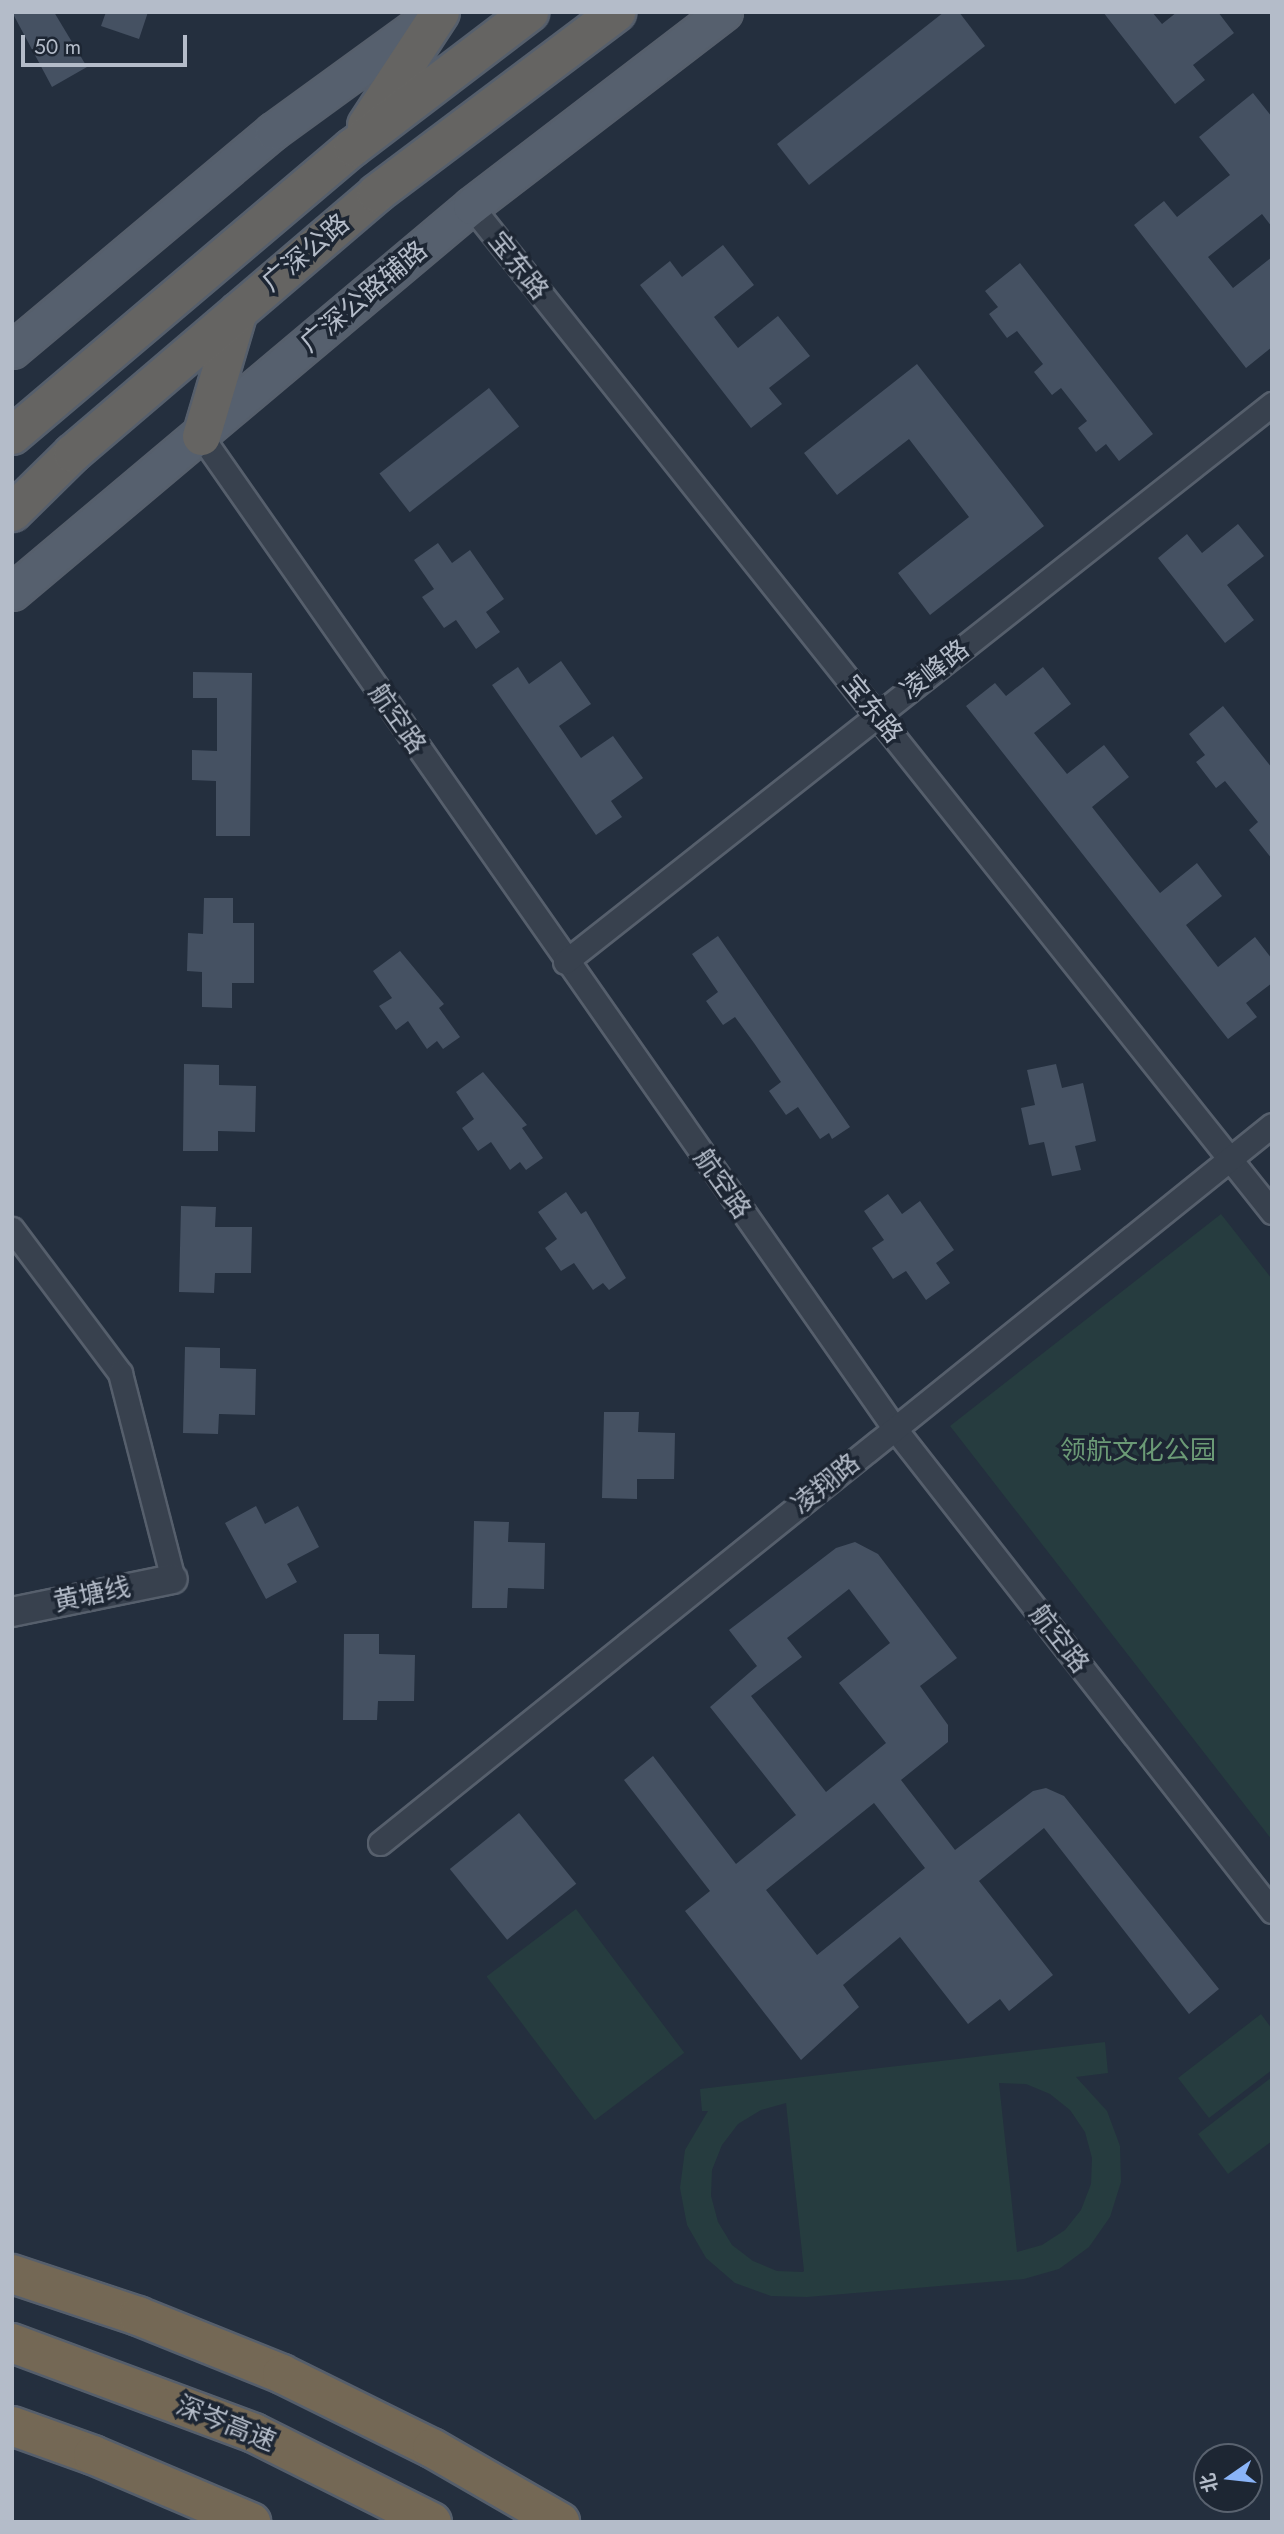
<!DOCTYPE html>
<html>
<head>
<meta charset="utf-8">
<style>
  body { margin:0 }
  #map { position:relative; width:1284px; height:2534px; overflow:hidden; background:#242f3e; font-family:Jost,"Noto Sans SC",sans-serif }
  div>[style] { position:absolute }
  .green>* { inset:0; background:#263c3f; transform-origin:0 0 }
  .building>* { inset:0; background:#455162; transform-origin:0 0 }
  .roads { filter:drop-shadow(2px 0 #565f6c) drop-shadow(-2px 0 #565f6c) drop-shadow(0 2px #565f6c) drop-shadow(0 -2px #565f6c) }
  .minor>* { height:23px; margin:-11.5px; padding:0 11.5px; transform-origin:11.5px; border-radius:11.5px; background:#38414e }
  .tertiary>* { height:28px; margin:-14px; padding:0 14px; transform-origin:14px; border-radius:14px; background:#38414e }
  .primary>* { height:35px; margin:-17.5px; padding:0 17.5px; transform-origin:17.5px; border-radius:17.5px; background:#56606e }
  .trunk>* { height:37px; margin:-18.5px; padding:0 18.5px; transform-origin:18.5px; border-radius:18.5px; background:#656462 }
  .motorway>* { height:38px; margin:-19px; padding:0 19px; transform-origin:19px; border-radius:19px; background:#746855 }
  span { translate:-50% -50%; white-space:nowrap; text-align:center; line-height:1.15; -webkit-text-stroke:7px #1d2633; paint-order:stroke }
  .street-label { font-size:26px; color:#b4bcc9 }
  .park-label { font-size:26px; color:#6b9a76 }
  .frame { position:absolute; inset:0; border:14px solid #b4bcc9; pointer-events:none }
  .north { position:absolute; left:1193px; top:2443px; width:70px; height:70px; box-sizing:border-box; background:#1d2633; border:2px solid #59626f; border-radius:50%; rotate:256deg; font-size:19px; font-weight:700; line-height:28px; text-align:center; color:#b4bcc9 }
  .north::after { content:''; display:block; margin:auto; width:24px; height:32px; background:#8ab4f8; clip-path:polygon(50% 0,100% 100%,50% 72%,0 100%) }
  .scale { position:absolute; left:21px; top:35px; width:166px; height:32px; box-sizing:border-box; border:4px solid #b4bcc9; border-top:0; padding-left:9px; font-size:21px; line-height:24px; white-space:nowrap; color:#b4bcc9; -webkit-text-stroke:5px #1d2633; paint-order:stroke }
</style>
</head>
<body>
<div id="map">
  <div class="green">
    <div style="clip-path:polygon(1221px 1214px,1272px 1279px,1272px 1840px,950px 1426px)"></div>
    <div style="left:576px;top:1909px;width:180px;height:112px;rotate:53deg"></div>
    <div style="clip-path:polygon(1261px 2014px,1272px 2029px,1272px 2070px,1209px 2118px,1178px 2078px)"></div>
    <div style="clip-path:polygon(evenodd,1105px 2042px,1108px 2073px,1076px 2077px,1107px 2111px,1120px 2146px,1121px 2182px,1110px 2217px,1089px 2247px,1059px 2269px,1024px 2279px,807px 2297px,771px 2296px,735px 2283px,706px 2258px,687px 2225px,680px 2188px,685px 2150px,708px 2111px,702px 2111px,700px 2089px,1105px 2042px,999px 2083px,1026px 2084px,1050px 2094px,1070px 2110px,1085px 2132px,1092px 2158px,1091px 2184px,1081px 2210px,1065px 2230px,1042px 2245px,1017px 2252px,999px 2083px,1105px 2042px,786px 2103px,804px 2271px,803px 2272px,777px 2271px,753px 2261px,732px 2245px,718px 2222px,711px 2196px,712px 2170px,722px 2145px,738px 2124px,761px 2110px,786px 2103px)"></div>
    <div style="clip-path:polygon(1272px 2077px,1272px 2141px,1228px 2174px,1198px 2134px)"></div>
  </div>
  <div class="building">
    <div style="clip-path:polygon(12px 12px,54px 12px,87px 67px,52px 87px)"></div>
    <div style="clip-path:polygon(106px 12px,148px 12px,139px 39px,101px 26px)"></div>
    <div style="clip-path:polygon(944px 12px,959px 12px,985px 46px,809px 185px,777px 144px)"></div>
    <div style="clip-path:polygon(1103px 12px,1152px 12px,1162px 24px,1177px 12px,1218px 12px,1234px 33px,1193px 65px,1205px 80px,1175px 104px)"></div>
    <div style="clip-path:polygon(1253px 93px,1272px 117px,1272px 227px,1262px 214px,1208px 257px,1233px 288px,1272px 257px,1272px 347px,1246px 368px,1134px 225px,1164px 201px,1177px 217px,1230px 175px,1199px 137px)"></div>
    <div style="clip-path:polygon(723px 245px,754px 285px,714px 317px,738px 348px,778px 316px,810px 356px,769px 388px,782px 404px,751px 428px,640px 285px,670px 261px,682px 277px)"></div>
    <div style="clip-path:polygon(1020px 263px,1153px 434px,1119px 461px,1106px 444px,1096px 452px,1078px 428px,1087px 421px,1061px 388px,1052px 395px,1034px 372px,1043px 364px,1017px 331px,1007px 338px,989px 314px,998px 307px,985px 291px)"></div>
    <div style="clip-path:polygon(917px 364px,1044px 526px,930px 615px,898px 573px,969px 517px,909px 439px,837px 495px,804px 453px)"></div>
    <div style="left:489px;top:388px;width:49px;height:139px;rotate:52deg"></div>
    <div style="clip-path:polygon(1238px 524px,1264px 556px,1227px 585px,1254px 620px,1225px 643px,1158px 558px,1187px 534px,1202px 553px)"></div>
    <div style="clip-path:polygon(438px 543px,452px 563px,470px 550px,504px 599px,486px 612px,500px 632px,476px 649px,456px 620px,444px 628px,422px 597px,434px 589px,414px 560px)"></div>
    <div style="clip-path:polygon(561px 661px,591px 704px,559px 726px,581px 758px,613px 736px,643px 778px,611px 801px,622px 817px,596px 835px,492px 685px,518px 667px,529px 684px)"></div>
    <div style="clip-path:polygon(1043px 667px,1071px 704px,1034px 733px,1067px 774px,1104px 745px,1129px 777px,1092px 807px,1132px 858px,1160px 893px,1197px 863px,1222px 896px,1186px 925px,1218px 967px,1255px 937px,1272px 959px,1272px 983px,1246px 1003px,1257px 1017px,1228px 1039px,966px 706px,995px 683px,1006px 696px)"></div>
    <div style="clip-path:polygon(193px 672px,252px 673px,250px 836px,216px 836px,216px 781px,192px 780px,192px 750px,217px 751px,217px 698px,193px 698px)"></div>
    <div style="clip-path:polygon(1223px 706px,1272px 768px,1272px 859px,1249px 830px,1258px 822px,1225px 781px,1216px 788px,1196px 762px,1205px 755px,1189px 734px)"></div>
    <div style="clip-path:polygon(204px 898px,233px 898px,233px 923px,254px 923px,254px 983px,232px 983px,232px 1008px,202px 1007px,202px 972px,187px 971px,188px 933px,203px 934px)"></div>
    <div style="clip-path:polygon(718px 936px,850px 1127px,832px 1139px,829px 1133px,820px 1139px,798px 1107px,786px 1115px,769px 1091px,781px 1082px,754px 1043px,735px 1017px,723px 1025px,706px 1001px,718px 992px,692px 954px)"></div>
    <div style="clip-path:polygon(400px 951px,444px 1004px,439px 1008px,460px 1037px,443px 1049px,437px 1041px,427px 1049px,408px 1021px,396px 1030px,379px 1006px,392px 998px,373px 971px)"></div>
    <div style="clip-path:polygon(184px 1064px,219px 1065px,219px 1085px,256px 1086px,255px 1132px,218px 1131px,218px 1151px,183px 1151px)"></div>
    <div style="clip-path:polygon(1056px 1064px,1062px 1088px,1083px 1083px,1096px 1141px,1075px 1146px,1081px 1170px,1052px 1176px,1044px 1142px,1029px 1145px,1021px 1108px,1035px 1105px,1027px 1070px)"></div>
    <div style="clip-path:polygon(483px 1072px,527px 1125px,522px 1128px,543px 1158px,526px 1170px,520px 1162px,510px 1170px,491px 1142px,478px 1151px,462px 1128px,474px 1119px,456px 1092px)"></div>
    <div style="clip-path:polygon(566px 1192px,581px 1214px,586px 1211px,626px 1278px,609px 1290px,603px 1283px,593px 1290px,574px 1263px,561px 1271px,545px 1248px,557px 1239px,538px 1212px)"></div>
    <div style="clip-path:polygon(888px 1194px,902px 1214px,920px 1201px,954px 1250px,936px 1263px,950px 1283px,926px 1300px,906px 1271px,893px 1279px,872px 1248px,884px 1240px,864px 1211px)"></div>
    <div style="clip-path:polygon(181px 1206px,216px 1207px,215px 1227px,252px 1227px,251px 1273px,215px 1273px,214px 1293px,179px 1292px)"></div>
    <div style="clip-path:polygon(185px 1347px,220px 1348px,220px 1368px,256px 1369px,255px 1415px,219px 1414px,218px 1434px,183px 1433px)"></div>
    <div style="clip-path:polygon(604px 1412px,639px 1412px,638px 1432px,675px 1433px,674px 1479px,637px 1479px,637px 1499px,602px 1498px)"></div>
    <div style="clip-path:polygon(256px 1506px,265px 1524px,298px 1506px,319px 1547px,287px 1564px,297px 1582px,266px 1599px,225px 1523px)"></div>
    <div style="clip-path:polygon(474px 1521px,509px 1522px,508px 1542px,545px 1543px,544px 1589px,508px 1588px,507px 1608px,472px 1608px)"></div>
    <div style="clip-path:polygon(evenodd,855px 1542px,878px 1554px,957px 1658px,920px 1686px,948px 1725px,948px 1742px,901px 1780px,955px 1850px,1033px 1791px,1046px 1788px,1064px 1796px,1219px 1989px,1189px 2014px,1044px 1828px,979px 1881px,1053px 1975px,1009px 2011px,1000px 1999px,968px 2024px,900px 1937px,843px 1985px,859px 2007px,801px 2060px,685px 1911px,710px 1891px,624px 1780px,653px 1756px,736px 1864px,796px 1815px,710px 1707px,757px 1666px,729px 1630px,836px 1548px,855px 1542px,849px 1589px,890px 1643px,839px 1683px,886px 1743px,826px 1792px,751px 1696px,802px 1657px,787px 1638px,849px 1589px,855px 1542px,874px 1803px,925px 1868px,817px 1955px,766px 1890px,874px 1803px)"></div>
    <div style="clip-path:polygon(344px 1634px,379px 1634px,379px 1654px,415px 1655px,414px 1701px,378px 1701px,377px 1720px,343px 1720px)"></div>
    <div style="left:519px;top:1813px;width:91px;height:89px;rotate:51deg"></div>
  </div>
  <div class="roads">
    <div class="minor">
      <div style="left:471px;top:206px;width:1286px;rotate:51.47deg"></div>
      <div style="left:201px;top:436px;width:1211px;rotate:55.05deg"></div>
      <div style="left:895px;top:1429px;width:612px;rotate:51.97deg"></div>
      <div style="left:565px;top:962px;width:901px;rotate:-38.28deg"></div>
      <div style="left:12px;top:1229px;width:180px;rotate:53.1deg"></div>
      <div style="left:120px;top:1373px;width:213px;rotate:75.6deg"></div>
      <div style="left:380px;top:1843px;width:1145px;rotate:-38.83deg"></div>
    </div>
    <div class="tertiary">
      <div style="left:12px;top:1612px;width:164px;rotate:-11.6deg"></div>
    </div>
    <div class="primary">
      <div style="left:12px;top:350px;width:341px;rotate:-40deg"></div>
      <div style="left:273px;top:131px;width:203px;rotate:-36deg"></div>
      <div style="left:12px;top:592px;width:600px;rotate:-40.06deg"></div>
      <div style="left:471px;top:206px;width:319px;rotate:-37.5deg"></div>
    </div>
    <div class="trunk">
      <div style="left:366px;top:125px;width:135px;rotate:-56.8deg"></div>
      <div style="left:12px;top:435px;width:446px;rotate:-40.3deg"></div>
      <div style="left:352px;top:147px;width:223px;rotate:-37.3deg"></div>
      <div style="left:201px;top:436px;width:130px;rotate:-73.5deg"></div>
      <div style="left:12px;top:512px;width:84px;rotate:-44.5deg"></div>
      <div style="left:72px;top:453px;width:400px;rotate:-40.5deg"></div>
      <div style="left:376px;top:193px;width:301px;rotate:-37deg"></div>
    </div>
    <div class="motorway">
      <div style="left:12px;top:2274px;width:133px;rotate:18.4deg"></div>
      <div style="left:138px;top:2316px;width:155px;rotate:21.9deg"></div>
      <div style="left:282px;top:2374px;width:167px;rotate:26.3deg"></div>
      <div style="left:432px;top:2448px;width:148px;rotate:30deg"></div>
      <div style="left:12px;top:2343px;width:258px;rotate:20.4deg"></div>
      <div style="left:254px;top:2433px;width:199px;rotate:26.6deg"></div>
      <div style="left:12px;top:2426px;width:86px;rotate:19.7deg"></div>
      <div style="left:93px;top:2455px;width:172px;rotate:23deg"></div>
    </div>
  </div>
  <div class="street-label">
    <span style="left:306px;top:253px;rotate:-40deg">广深公路</span>
    <span style="left:518px;top:266px;rotate:51deg">宝东路</span>
    <span style="left:364px;top:297px;rotate:-40deg">广深公路辅路</span>
    <span style="left:935px;top:670px;rotate:-38deg">凌峰路</span>
    <span style="left:872px;top:709px;rotate:51deg">宝东路</span>
    <span style="left:397px;top:719px;rotate:55deg">航空路</span>
    <span style="left:722px;top:1184px;rotate:55deg">航空路</span>
    <span style="left:826px;top:1484px;rotate:-39deg">凌翔路</span>
    <span style="left:92px;top:1595px;rotate:-12deg">黄塘线</span>
    <span style="left:1059px;top:1639px;rotate:52deg">航空路</span>
    <span style="left:226px;top:2424px;rotate:22deg">深岑高速</span>
  </div>
  <div class="park-label">
    <span style="left:1138px;top:1451px">领航文化公园</span>
  </div>
  <div class="frame"></div>
  <div class="north">北</div>
  <div class="scale">50 m</div>
</div>
</body>
</html>
